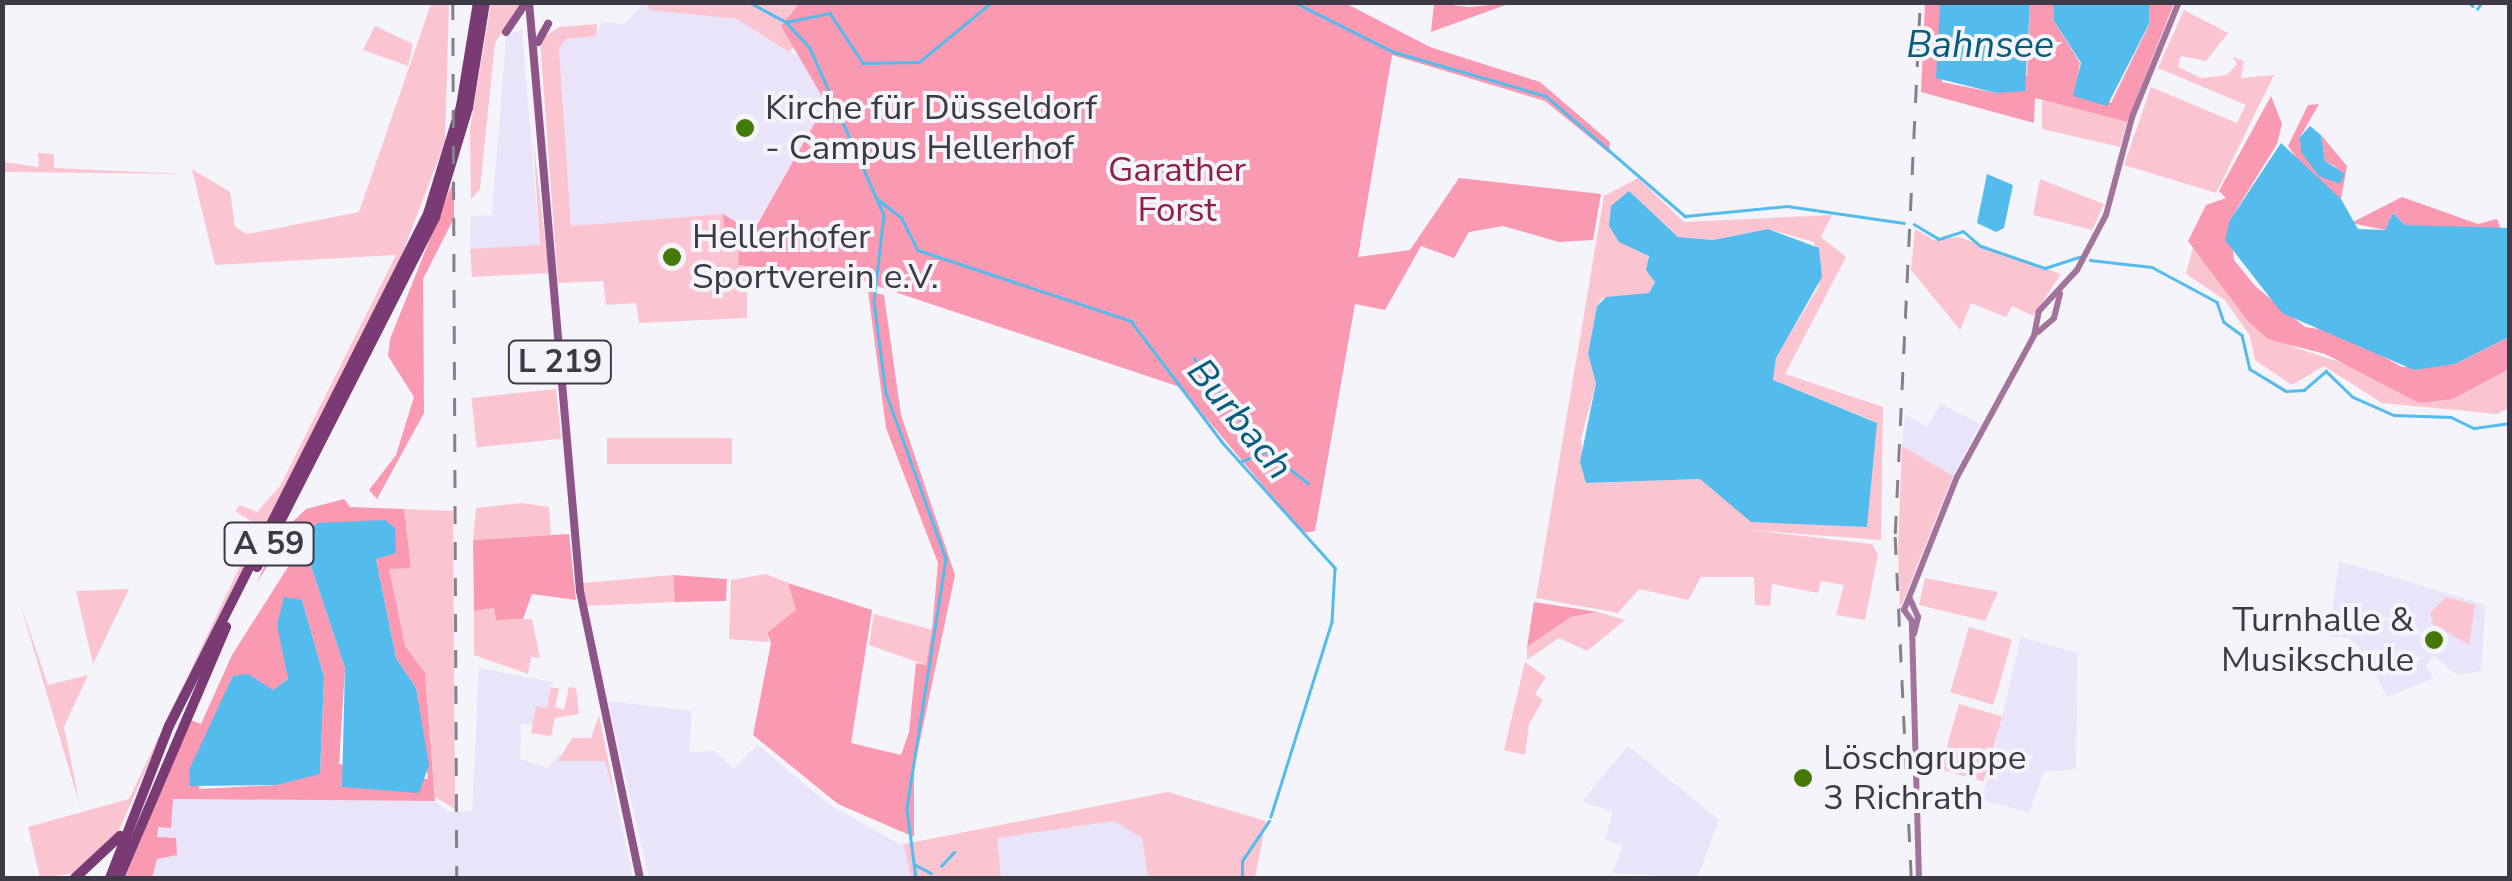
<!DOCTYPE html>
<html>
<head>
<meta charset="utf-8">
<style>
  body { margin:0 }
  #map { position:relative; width:2512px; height:881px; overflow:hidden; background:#f5f4fa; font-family:"Nunito Sans",sans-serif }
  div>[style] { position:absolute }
  .built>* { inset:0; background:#eae4fb }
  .green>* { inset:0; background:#fac5d1; transform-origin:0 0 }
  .forest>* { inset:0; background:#fa99b2 }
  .water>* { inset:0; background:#54bced }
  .stream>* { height:2.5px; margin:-1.25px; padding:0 1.25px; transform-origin:1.25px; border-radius:1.25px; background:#54bced }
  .secondary>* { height:6px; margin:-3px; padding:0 3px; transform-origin:3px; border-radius:3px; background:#a2749c }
  .primary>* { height:8px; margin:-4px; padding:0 4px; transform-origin:4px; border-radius:4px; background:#8d5587 }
  .motorway>* { height:10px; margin:-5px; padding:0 5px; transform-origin:5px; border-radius:5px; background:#7a3a74 }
  .rail>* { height:2.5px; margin-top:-1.25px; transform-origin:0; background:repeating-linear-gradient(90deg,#84818b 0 18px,transparent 0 36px) }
  .dots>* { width:28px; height:28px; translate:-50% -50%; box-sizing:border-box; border:5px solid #f5f4fa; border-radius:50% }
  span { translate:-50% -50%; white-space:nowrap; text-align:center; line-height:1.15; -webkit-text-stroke:8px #f5f4fa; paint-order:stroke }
  .shield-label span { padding:2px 8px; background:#f5f4fa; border:2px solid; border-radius:8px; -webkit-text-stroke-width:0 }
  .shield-label { font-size:32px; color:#3d3946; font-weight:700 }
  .poi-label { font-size:35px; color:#3d3946 }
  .left { translate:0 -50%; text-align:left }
  .right { translate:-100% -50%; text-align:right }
  .park-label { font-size:35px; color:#8d1f48 }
  .water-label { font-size:38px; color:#065c7d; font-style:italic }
  .frame { position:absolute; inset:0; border:5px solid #3d3946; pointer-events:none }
</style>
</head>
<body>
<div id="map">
  <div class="built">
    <div style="clip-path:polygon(644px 3px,650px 10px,737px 19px,799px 56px,826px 103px,752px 232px,722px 214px,571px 226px,559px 48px,567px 39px,595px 36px,602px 22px,624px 24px)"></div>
    <div style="clip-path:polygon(522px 29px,540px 246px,470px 249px,471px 216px,492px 215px,506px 37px)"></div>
    <div style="clip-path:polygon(1941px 404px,1980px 424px,1953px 476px,1902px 446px,1905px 414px,1927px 427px)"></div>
    <div style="clip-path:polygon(2339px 561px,2486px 605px,2481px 671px,2457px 675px,2434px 656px,2426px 666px,2434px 678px,2387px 697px,2367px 656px,2349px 638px,2329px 636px)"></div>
    <div style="clip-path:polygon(2021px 637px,2078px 653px,2076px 769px,2044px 772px,2029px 812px,1982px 800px)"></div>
    <div style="clip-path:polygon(479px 668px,552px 682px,547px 709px,533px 724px,521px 723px,520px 759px,548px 768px,558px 755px,607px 757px,633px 878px,125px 878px,155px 799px,435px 801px,448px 812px,472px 811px)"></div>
    <div style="clip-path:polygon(608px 701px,692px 711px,689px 752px,715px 751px,734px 769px,757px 744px,828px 804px,899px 844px,932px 847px,1114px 821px,1142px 838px,1148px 878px,649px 878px)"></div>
    <div style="clip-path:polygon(1628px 746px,1719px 820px,1697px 878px,1612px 873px,1623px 846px,1605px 839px,1613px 812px,1582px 801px)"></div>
  </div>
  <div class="green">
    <div style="clip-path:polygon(782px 2px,800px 3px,789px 14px,798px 43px,789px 52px,737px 19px,650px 10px,645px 3px)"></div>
    <div style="clip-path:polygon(491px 3px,521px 3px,495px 43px,480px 189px,471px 199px,470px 129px)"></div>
    <div style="clip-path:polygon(431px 4px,449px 4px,445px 142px,389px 288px,184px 684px,116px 837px,77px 873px,40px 878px,28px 827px,129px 799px,259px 526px,235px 511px,240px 505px,257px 512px,280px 486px,396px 255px,215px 265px,192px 169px,230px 192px,235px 227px,247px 234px,359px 212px)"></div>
    <div style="clip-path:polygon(2184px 10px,2228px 33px,2206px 61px,2181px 56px,2178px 67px,2201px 78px,2227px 75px,2237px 64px,2233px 57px,2244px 61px,2241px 78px,2274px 75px,2216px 193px,2124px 165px,2151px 87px,2237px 123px,2246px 105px,2158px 68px)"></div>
    <div style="clip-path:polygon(597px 24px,596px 36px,567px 39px,559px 48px,571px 226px,723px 214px,724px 236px,740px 237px,739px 265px,747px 266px,747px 318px,639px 323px,636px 303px,606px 305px,603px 281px,558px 283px,540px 40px,559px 27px)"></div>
    <div style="clip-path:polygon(375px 26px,413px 44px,408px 66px,363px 50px)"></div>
    <div style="clip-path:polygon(2042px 100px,2127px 122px,2120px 147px,2042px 129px)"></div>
    <div style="clip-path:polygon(533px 139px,549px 273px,472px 277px,470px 249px,540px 245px)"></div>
    <div style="clip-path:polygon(38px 153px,54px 154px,54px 168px,187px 174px,3px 172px,3px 162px,39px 167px)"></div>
    <div style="clip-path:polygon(evenodd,1638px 178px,1684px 222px,1832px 215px,1821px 237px,1846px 257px,1785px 374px,1883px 407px,1881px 540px,1750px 530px,1872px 544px,1878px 555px,1865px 620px,1836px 615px,1844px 585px,1821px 581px,1818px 593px,1772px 584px,1770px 606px,1755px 605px,1754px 577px,1701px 577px,1688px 600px,1639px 589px,1618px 613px,1536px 598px,1604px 196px,1638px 178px,1629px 191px,1678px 237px,1713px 240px,1768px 229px,1814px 242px,1819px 286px,1776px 357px,1773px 380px,1876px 422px,1867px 527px,1751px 521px,1701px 479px,1587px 483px,1581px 439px,1596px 383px,1588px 354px,1597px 306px,1602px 298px,1649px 293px,1655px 282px,1629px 191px)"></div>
    <div style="clip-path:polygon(2040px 179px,2104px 204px,2092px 230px,2033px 215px)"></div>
    <div style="clip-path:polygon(1915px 229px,1934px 240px,1959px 237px,2061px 274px,2033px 316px,2012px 306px,2006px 317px,1971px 303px,1960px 330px,1911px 270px)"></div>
    <div style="clip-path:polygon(2193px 247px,2296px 348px,2453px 399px,2509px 369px,2509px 408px,2497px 414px,2382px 403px,2324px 366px,2292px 385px,2255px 360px,2250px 336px,2225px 300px,2186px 274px)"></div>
    <div style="left:556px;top:389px;width:50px;height:85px;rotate:84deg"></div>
    <div style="left:732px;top:438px;width:26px;height:125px;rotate:90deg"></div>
    <div style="clip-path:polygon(1902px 446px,1953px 476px,1900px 609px,1898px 547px)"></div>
    <div style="clip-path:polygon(522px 503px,549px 507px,551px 535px,473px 540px,476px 508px)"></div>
    <div style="clip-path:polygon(404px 509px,453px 511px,455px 809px,435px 797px,425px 673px,405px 646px,388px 568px,411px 567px)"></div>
    <div style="clip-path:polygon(766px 574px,788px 583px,796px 610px,788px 624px,767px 633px,769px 642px,729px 639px,731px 580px)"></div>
    <div style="clip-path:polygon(673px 575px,675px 602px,585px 606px,583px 583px)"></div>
    <div style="clip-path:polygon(1925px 578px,1998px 592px,1985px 621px,1919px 605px)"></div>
    <div style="clip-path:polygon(129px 589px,93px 664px,76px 591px)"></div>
    <div style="clip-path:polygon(2446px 597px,2475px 605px,2469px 645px,2433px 624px,2430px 613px)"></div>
    <div style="clip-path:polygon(20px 603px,48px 685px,88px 675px,64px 727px,80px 806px)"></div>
    <div style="clip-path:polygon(495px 608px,496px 620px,532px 619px,540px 658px,531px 657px,528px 674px,474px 655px,474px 611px)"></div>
    <div style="clip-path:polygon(1598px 612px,1625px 620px,1587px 651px,1559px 638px,1527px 660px,1527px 647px,1571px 617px)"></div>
    <div style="clip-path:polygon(874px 614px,933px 630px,926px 665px,869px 645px)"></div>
    <div style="left:1969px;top:627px;width:45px;height:68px;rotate:16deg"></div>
    <div style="clip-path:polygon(1525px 662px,1546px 677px,1535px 694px,1543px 700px,1529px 724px,1525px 755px,1504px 750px)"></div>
    <div style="clip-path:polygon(551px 687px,559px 689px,555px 707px,564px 710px,569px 687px,576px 688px,579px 714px,555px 718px,551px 736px,531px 733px,536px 706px,547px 708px)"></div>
    <div style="left:1959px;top:704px;width:45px;height:68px;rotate:16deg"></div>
    <div style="clip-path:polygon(599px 715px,616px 800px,605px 761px,558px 761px,572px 738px,591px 738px)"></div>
    <div style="clip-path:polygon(1168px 792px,1266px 821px,1255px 878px,1148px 878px,1142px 838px,1114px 821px,997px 838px,1001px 878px,911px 877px,904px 844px)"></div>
  </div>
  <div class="forest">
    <div style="clip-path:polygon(800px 2px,1345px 3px,1430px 47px,1540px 82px,1610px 142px,1609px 153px,1545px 101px,1392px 55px,1358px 257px,1410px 250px,1459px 178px,1601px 194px,1593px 240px,1559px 242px,1503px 226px,1469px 232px,1454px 258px,1421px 246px,1385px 310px,1355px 304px,1315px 531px,1303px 533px,1180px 387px,853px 278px,738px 265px,740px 237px,724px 236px,723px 214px,753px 232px,826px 103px,781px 26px)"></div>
    <div style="clip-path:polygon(1434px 3px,1469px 7px,1511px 3px,1431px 32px)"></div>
    <div style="clip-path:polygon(1925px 3px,1940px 3px,1942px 82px,1996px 93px,2027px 75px,2030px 3px,2053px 3px,2054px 21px,2080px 63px,2078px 76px,2111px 103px,2149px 25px,2150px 3px,2174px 3px,2127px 122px,2035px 98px,2034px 123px,1921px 92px)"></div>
    <div style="clip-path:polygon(2271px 96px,2282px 124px,2277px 144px,2230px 220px,2234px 260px,2255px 286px,2305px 327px,2339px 332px,2402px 367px,2455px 364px,2509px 337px,2509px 369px,2453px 399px,2419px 403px,2325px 354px,2268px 339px,2248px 321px,2188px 241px,2206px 205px,2226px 198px,2219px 191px)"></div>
    <div style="clip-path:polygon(2319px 104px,2300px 137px,2319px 176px,2336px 167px,2325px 161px,2321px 135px,2347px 166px,2341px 199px,2311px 179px,2288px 146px,2308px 105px)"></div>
    <div style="clip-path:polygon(454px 179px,454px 218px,423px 279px,424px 413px,377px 499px,369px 490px,396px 455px,414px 397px,388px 356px,390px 339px)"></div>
    <div style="clip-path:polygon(2402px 197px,2478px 224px,2497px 219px,2501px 230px,2405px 225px,2393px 213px,2385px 230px,2351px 223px)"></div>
    <div style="clip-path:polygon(868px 291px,884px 295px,901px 415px,955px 575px,914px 769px,914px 837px,838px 804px,753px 735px,771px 643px,767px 633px,796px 610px,788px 583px,872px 610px,851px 743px,901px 755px,909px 732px,916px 663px,926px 665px,932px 630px,938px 563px,886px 428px)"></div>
    <div style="clip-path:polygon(evenodd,344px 499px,350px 507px,404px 509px,411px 568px,389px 569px,405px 646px,425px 673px,435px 801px,173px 799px,171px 828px,158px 827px,157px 837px,176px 838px,177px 855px,157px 859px,152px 878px,125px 878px,191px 720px,201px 724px,232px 655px,295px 556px,286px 537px,256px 584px,280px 534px,306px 509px,344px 499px,385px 520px,376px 559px,396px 658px,416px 688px,428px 779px,339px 764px,345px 668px,308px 557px,310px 527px,385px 520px,344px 499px,302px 600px,324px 677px,320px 773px,277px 785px,199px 789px,211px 727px,233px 676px,273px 690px,288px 679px,281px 640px,302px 600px)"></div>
    <div style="clip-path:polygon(569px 534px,576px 600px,532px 594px,523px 619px,496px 620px,494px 608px,474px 611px,473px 540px)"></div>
    <div style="clip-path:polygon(673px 575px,727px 579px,726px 601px,675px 602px)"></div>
    <div style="clip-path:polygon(1534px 602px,1598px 612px,1571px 617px,1527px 647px)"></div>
  </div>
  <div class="water">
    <div style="clip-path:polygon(1940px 3px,2030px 3px,2025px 91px,1996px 93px,1936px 78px)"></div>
    <div style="clip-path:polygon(2053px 3px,2150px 3px,2149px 24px,2107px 106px,2073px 96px,2081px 63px,2054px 21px)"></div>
    <div style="clip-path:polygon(2310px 126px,2321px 135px,2325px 161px,2345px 174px,2340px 184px,2319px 176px,2301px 152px,2300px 137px)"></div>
    <div style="clip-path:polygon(2281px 143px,2341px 199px,2358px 229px,2385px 230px,2393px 213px,2405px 225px,2509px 228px,2509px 337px,2455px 364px,2414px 370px,2282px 313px,2225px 240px,2230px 220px)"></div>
    <div style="clip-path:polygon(1987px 174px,2013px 185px,2004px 228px,1996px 232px,1977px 223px)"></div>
    <div style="clip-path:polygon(1629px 191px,1678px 237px,1713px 240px,1768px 229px,1819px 248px,1822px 277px,1776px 358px,1773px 380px,1877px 423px,1867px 527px,1751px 522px,1700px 479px,1586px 483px,1580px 462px,1596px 383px,1588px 354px,1597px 306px,1606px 297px,1649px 293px,1655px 282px,1646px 270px,1649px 256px,1619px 242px,1609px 226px,1611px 206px)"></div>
    <div style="clip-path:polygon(385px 520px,395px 528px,396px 553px,376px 559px,396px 658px,416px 688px,429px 765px,419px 793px,342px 787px,345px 668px,308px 557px,308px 534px,317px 523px)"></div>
    <div style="clip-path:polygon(284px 597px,302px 600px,324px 677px,320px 774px,277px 785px,190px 786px,189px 770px,233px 676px,248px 674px,273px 690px,288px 679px,277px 625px)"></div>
  </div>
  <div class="stream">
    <div style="left:749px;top:2px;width:42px;rotate:28.4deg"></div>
    <div style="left:786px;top:22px;width:35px;rotate:47deg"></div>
    <div style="left:810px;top:48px;width:183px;rotate:66.1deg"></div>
    <div style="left:884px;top:215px;width:87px;rotate:96.6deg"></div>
    <div style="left:874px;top:301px;width:93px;rotate:82.6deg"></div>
    <div style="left:886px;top:393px;width:177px;rotate:70.1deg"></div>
    <div style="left:946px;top:559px;width:253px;rotate:98.9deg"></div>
    <div style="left:907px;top:809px;width:70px;rotate:82.6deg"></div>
    <div style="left:1294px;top:2px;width:112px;rotate:26.6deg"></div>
    <div style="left:1394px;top:52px;width:158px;rotate:16.1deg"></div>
    <div style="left:1546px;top:96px;width:184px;rotate:40.8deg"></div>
    <div style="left:1685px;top:216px;width:102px;rotate:-5.6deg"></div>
    <div style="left:1787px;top:206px;width:118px;rotate:8.3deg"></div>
    <div style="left:2468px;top:2px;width:6px;rotate:39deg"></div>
    <div style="left:2477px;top:9px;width:9px;rotate:-54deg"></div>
    <div style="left:786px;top:22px;width:45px;rotate:-11.6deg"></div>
    <div style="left:830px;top:13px;width:60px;rotate:56.6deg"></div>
    <div style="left:863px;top:63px;width:56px;rotate:-1deg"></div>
    <div style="left:919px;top:62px;width:94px;rotate:-39.4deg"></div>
    <div style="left:879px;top:200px;width:28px;rotate:38deg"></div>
    <div style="left:901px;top:217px;width:37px;rotate:63deg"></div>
    <div style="left:918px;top:250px;width:225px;rotate:18.4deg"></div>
    <div style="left:1131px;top:321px;width:153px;rotate:53deg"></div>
    <div style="left:1223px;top:443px;width:168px;rotate:48.1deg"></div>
    <div style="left:1335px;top:568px;width:54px;rotate:93.2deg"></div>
    <div style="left:1332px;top:622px;width:204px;rotate:107.4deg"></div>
    <div style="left:1914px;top:224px;width:29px;rotate:31deg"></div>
    <div style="left:1939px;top:239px;width:25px;rotate:-18deg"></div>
    <div style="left:1963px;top:231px;width:23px;rotate:40deg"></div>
    <div style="left:1981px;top:246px;width:68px;rotate:19deg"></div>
    <div style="left:2045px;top:268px;width:36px;rotate:-18deg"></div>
    <div style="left:2090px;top:260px;width:62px;rotate:6.4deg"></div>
    <div style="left:2152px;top:267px;width:74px;rotate:28.3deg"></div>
    <div style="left:2217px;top:302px;width:21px;rotate:71deg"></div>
    <div style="left:2224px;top:322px;width:22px;rotate:36deg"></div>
    <div style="left:2242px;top:335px;width:35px;rotate:77deg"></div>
    <div style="left:2250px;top:369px;width:42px;rotate:31.4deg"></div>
    <div style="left:2286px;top:391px;width:18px;rotate:-3deg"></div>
    <div style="left:2304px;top:390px;width:29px;rotate:-41deg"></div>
    <div style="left:2326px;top:371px;width:37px;rotate:44deg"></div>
    <div style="left:2353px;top:397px;width:45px;rotate:23.7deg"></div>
    <div style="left:2394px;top:415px;width:57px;rotate:2deg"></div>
    <div style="left:2451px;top:417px;width:25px;rotate:26deg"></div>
    <div style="left:2474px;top:428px;width:36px;rotate:-8deg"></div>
    <div style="left:1194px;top:358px;width:116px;rotate:53deg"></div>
    <div style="left:1240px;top:462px;width:29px;rotate:-22deg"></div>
    <div style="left:1267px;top:451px;width:52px;rotate:38deg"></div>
    <div style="left:914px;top:864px;width:19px;rotate:28deg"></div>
    <div style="left:941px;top:866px;width:19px;rotate:-47deg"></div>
    <div style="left:1242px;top:878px;width:17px;rotate:-90deg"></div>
    <div style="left:1242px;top:861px;width:48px;rotate:-56deg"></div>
  </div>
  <div class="secondary">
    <div style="left:2038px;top:332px;width:21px;rotate:-41deg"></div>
    <div style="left:2054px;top:318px;width:25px;rotate:-76deg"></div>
    <div style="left:1910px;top:599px;width:20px;rotate:66deg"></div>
    <div style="left:1918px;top:617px;width:17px;rotate:103deg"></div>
    <div style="left:1919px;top:878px;width:257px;rotate:-91.6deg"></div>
    <div style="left:1912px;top:621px;width:14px;rotate:-126deg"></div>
    <div style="left:1904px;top:610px;width:143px;rotate:-68.3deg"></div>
    <div style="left:1957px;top:477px;width:161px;rotate:-61.4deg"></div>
    <div style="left:2034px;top:336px;width:25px;rotate:-79deg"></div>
    <div style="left:2039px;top:311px;width:56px;rotate:-47.2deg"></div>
    <div style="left:2077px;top:270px;width:62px;rotate:-62.2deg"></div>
    <div style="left:2106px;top:215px;width:101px;rotate:-75.1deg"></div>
    <div style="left:2132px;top:117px;width:124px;rotate:-67.8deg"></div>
  </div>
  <div class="primary">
    <div style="left:529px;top:2px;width:591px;rotate:85.05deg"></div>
    <div style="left:580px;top:591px;width:293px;rotate:78.2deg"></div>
    <div style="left:506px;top:32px;width:36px;rotate:-56deg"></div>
    <div style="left:538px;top:42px;width:21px;rotate:-61deg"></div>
  </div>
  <div class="motorway">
    <div style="left:257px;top:567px;width:393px;rotate:-63deg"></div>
    <div style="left:435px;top:217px;width:114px;rotate:-73.2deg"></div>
    <div style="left:468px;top:108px;width:107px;rotate:-80.9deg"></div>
    <div style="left:75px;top:878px;width:62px;rotate:-43deg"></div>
    <div style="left:110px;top:878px;width:163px;rotate:-68.8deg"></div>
    <div style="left:169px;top:726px;width:574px;rotate:-63.17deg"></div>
    <div style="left:428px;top:214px;width:113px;rotate:-73deg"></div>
    <div style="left:461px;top:106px;width:105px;rotate:-80.7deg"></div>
    <div style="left:119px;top:878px;width:273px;rotate:-66.9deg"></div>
  </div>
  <div class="rail">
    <div style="left:453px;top:2px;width:876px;rotate:89.74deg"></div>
    <div style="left:1911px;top:878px;width:344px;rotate:-92.7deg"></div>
    <div style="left:1895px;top:534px;width:533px;rotate:-87.31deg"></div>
  </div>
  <div class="dots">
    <div style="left:745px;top:128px;background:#447908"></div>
    <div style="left:672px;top:257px;background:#447908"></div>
    <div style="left:2434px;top:640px;background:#447908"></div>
    <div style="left:1803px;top:778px;background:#447908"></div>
  </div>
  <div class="shield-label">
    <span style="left:560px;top:362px">L 219</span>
    <span style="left:269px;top:544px">A 59</span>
  </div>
  <div class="poi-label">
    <span class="left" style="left:765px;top:128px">Kirche für Düsseldorf<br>- Campus Hellerhof</span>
    <span class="left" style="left:692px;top:257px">Hellerhofer<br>Sportverein e.V.</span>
    <span class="right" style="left:2414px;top:640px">Turnhalle &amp;<br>Musikschule</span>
    <span class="left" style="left:1823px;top:778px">Löschgruppe<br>3 Richrath</span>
  </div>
  <div class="park-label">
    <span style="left:1177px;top:190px">Garather<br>Forst</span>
  </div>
  <div class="water-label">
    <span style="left:1980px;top:45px">Bahnsee</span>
    <span style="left:1240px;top:419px;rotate:51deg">Burbach</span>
  </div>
  <div class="frame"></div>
</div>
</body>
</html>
